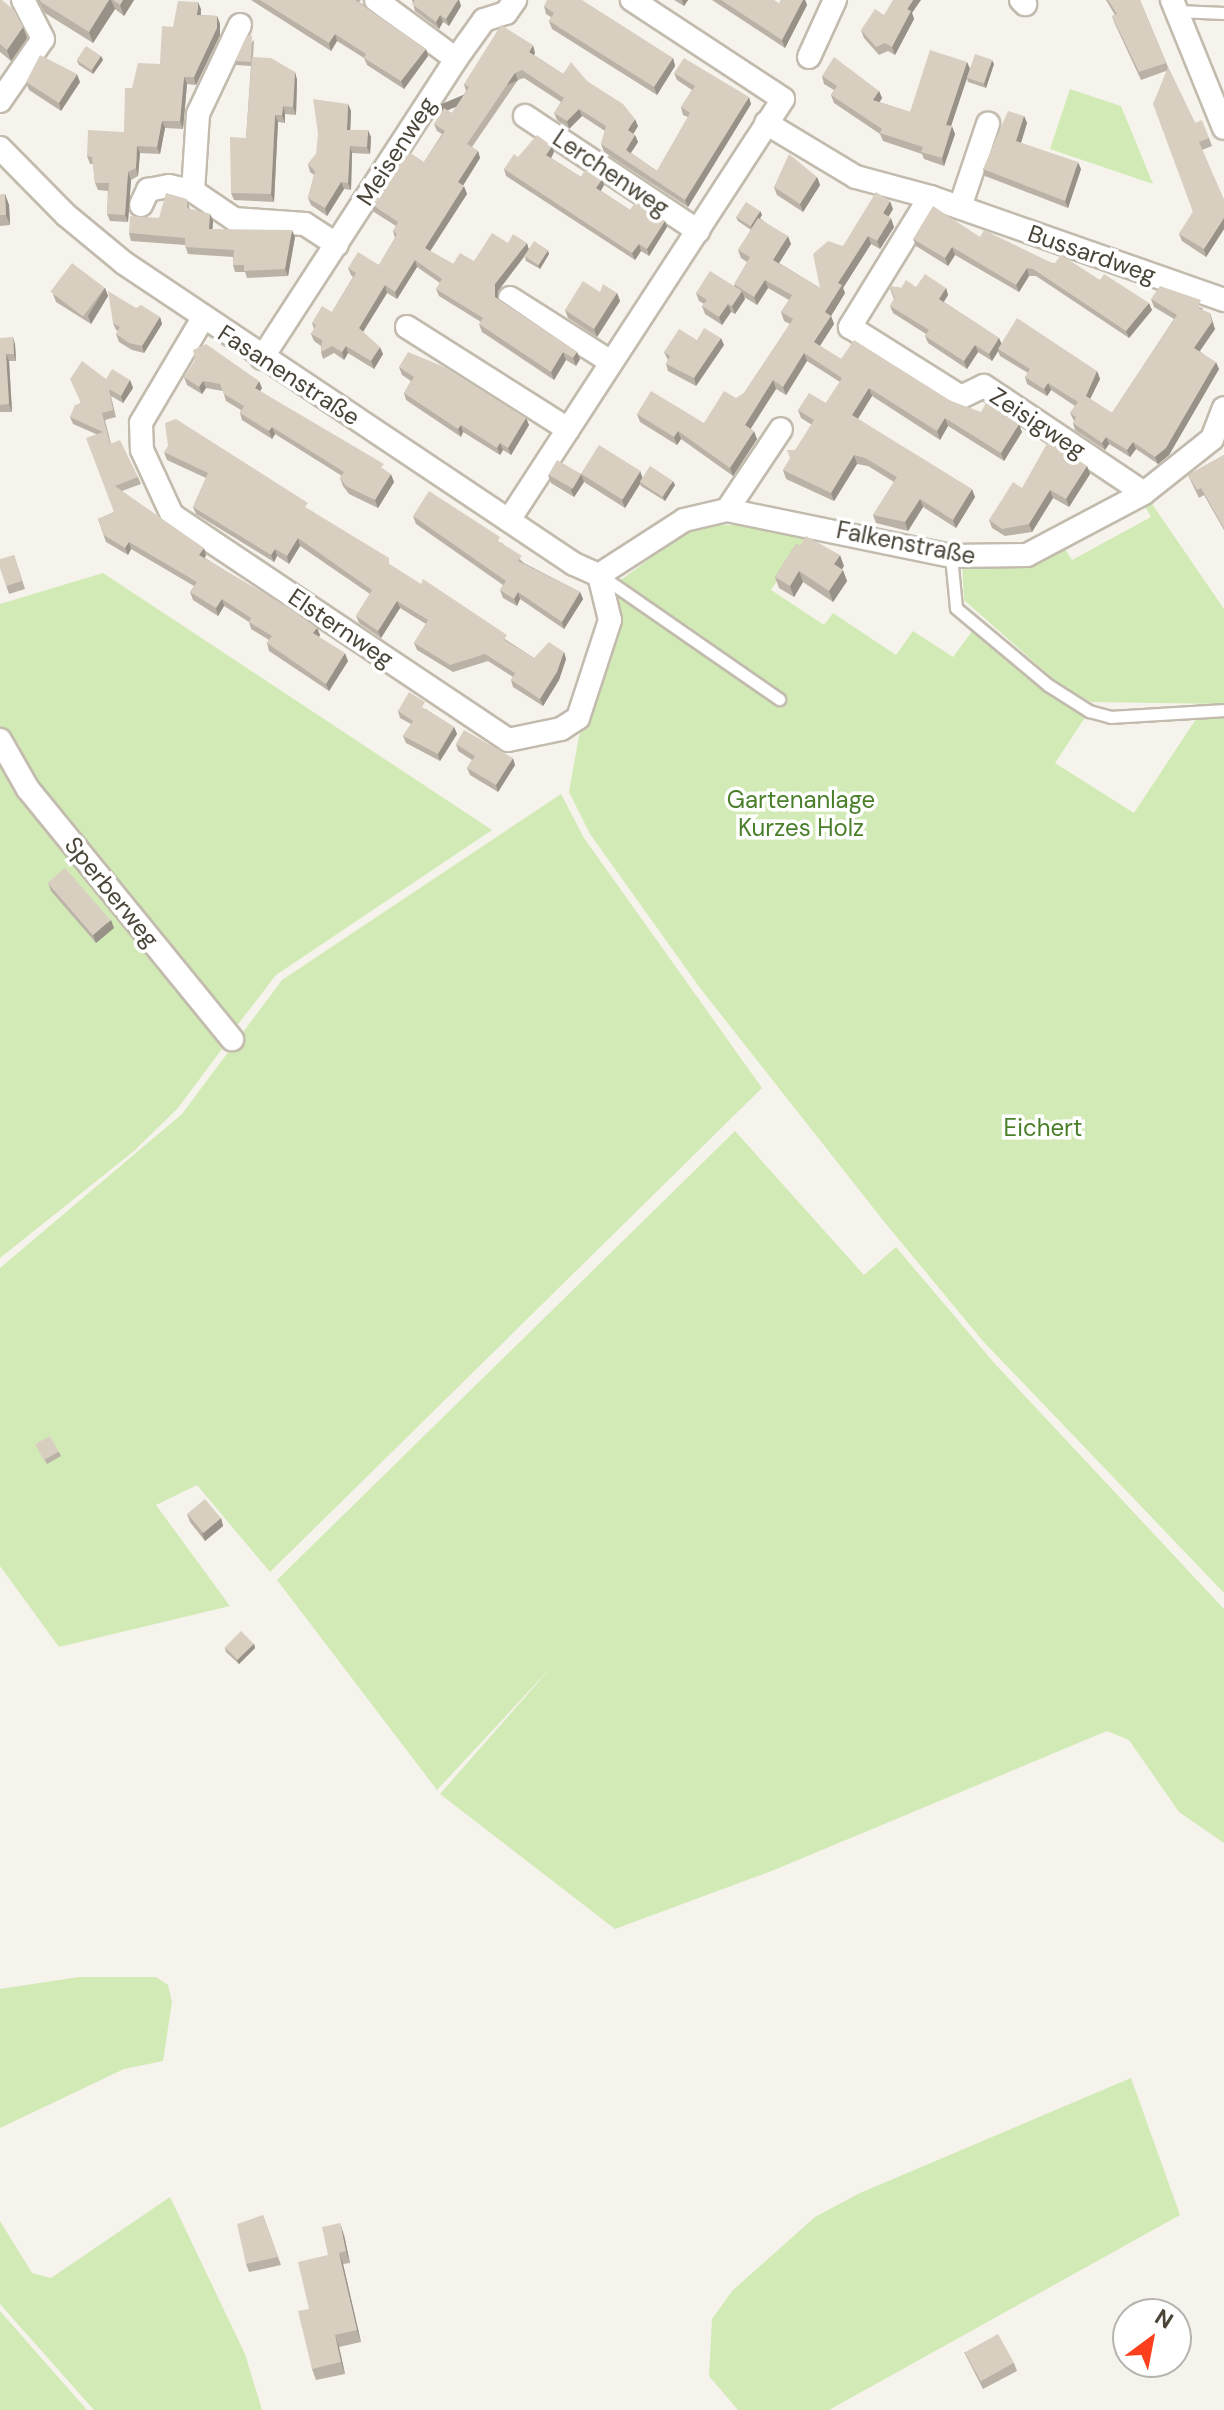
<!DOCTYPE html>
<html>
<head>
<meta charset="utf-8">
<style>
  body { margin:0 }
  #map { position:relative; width:1224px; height:2410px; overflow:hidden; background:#f6f3ec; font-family:"DM Sans",sans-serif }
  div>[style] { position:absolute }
  .green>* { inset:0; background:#d2eab5 }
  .roads { filter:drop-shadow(2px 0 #c2bbae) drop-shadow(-2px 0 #c2bbae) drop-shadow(0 2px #c2bbae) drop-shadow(0 -2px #c2bbae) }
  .lane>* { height:11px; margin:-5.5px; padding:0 5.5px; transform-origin:5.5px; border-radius:5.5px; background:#fff }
  .street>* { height:22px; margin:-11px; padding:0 11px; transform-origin:11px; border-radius:11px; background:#fff }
  .wall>* { inset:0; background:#bab2a6 }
  .shaded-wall>* { inset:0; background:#979187; transform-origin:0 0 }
  .building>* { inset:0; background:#d8cfc1; transform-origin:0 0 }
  span { translate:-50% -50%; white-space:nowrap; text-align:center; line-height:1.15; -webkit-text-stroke:7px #fff; paint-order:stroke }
  .street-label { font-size:24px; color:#4b4439 }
  .park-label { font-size:24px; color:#4a7f2a }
  .north { position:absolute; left:1112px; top:2298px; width:80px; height:80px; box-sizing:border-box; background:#fff; border:2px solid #b7b4b0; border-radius:50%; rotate:32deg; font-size:22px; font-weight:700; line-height:32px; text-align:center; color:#4b4439 }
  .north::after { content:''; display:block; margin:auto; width:28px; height:36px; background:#fc3f1d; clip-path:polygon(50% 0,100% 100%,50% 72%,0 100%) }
</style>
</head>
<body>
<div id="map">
  <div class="green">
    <div style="clip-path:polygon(1070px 89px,1121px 106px,1153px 184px,1050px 149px)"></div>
    <div style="clip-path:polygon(1148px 498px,1224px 609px,1224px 704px,1091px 702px,1060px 685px,964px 600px,962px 561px,1062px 544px,1072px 560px,1151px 517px,1142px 501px)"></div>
    <div style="clip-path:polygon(712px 525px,753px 525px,806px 539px,771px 590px,824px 625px,833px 613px,896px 655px,913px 631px,953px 657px,973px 630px,1086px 716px,1055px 763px,1134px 813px,1198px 716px,1224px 714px,1224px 1593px,982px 1340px,886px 1224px,700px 988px,590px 834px,569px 792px,579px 736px,617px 619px,607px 590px,689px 530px)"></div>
    <div style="clip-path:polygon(103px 573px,492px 830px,276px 975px,232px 1032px,81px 853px,0 733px,0 604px)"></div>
    <div style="clip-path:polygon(0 743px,230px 1038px,178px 1108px,134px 1151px,0 1258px)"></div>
    <div style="clip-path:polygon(561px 794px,584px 838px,762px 1088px,270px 1572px,197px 1485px,156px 1505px,230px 1606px,59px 1647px,0 1566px,0 1268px,182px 1114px,282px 980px)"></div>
    <div style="clip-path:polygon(735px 1131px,864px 1275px,896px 1247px,995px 1364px,1224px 1609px,1224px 1843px,1179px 1812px,1129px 1740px,1107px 1731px,774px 1870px,615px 1929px,440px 1794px,554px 1664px,437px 1790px,277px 1580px)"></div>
    <div style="clip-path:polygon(79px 1977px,156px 1977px,168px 1985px,172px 2002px,163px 2061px,124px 2069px,0 2128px,0 1989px)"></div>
    <div style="clip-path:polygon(1131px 2078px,1180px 2215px,829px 2410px,738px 2410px,709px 2376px,712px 2319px,732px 2291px,815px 2217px,860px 2193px)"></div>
    <div style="clip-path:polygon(170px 2197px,245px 2354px,262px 2410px,94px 2410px,0 2304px,0 2221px,32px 2273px,51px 2278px)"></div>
    <div style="clip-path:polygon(0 2311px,87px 2410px,0 2410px)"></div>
  </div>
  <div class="roads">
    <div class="lane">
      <div style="left:1177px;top:11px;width:47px;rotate:2.4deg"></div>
      <div style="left:951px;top:556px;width:52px;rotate:84.5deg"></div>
      <div style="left:956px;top:608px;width:120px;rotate:39.9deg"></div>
      <div style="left:1048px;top:685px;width:49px;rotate:32.4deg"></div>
      <div style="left:1089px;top:711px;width:23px;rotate:15deg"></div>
      <div style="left:1111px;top:717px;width:113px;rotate:-3.5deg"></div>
      <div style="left:600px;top:575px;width:218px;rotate:34.7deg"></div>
    </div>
    <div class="street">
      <div style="left:376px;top:0;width:99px;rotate:36.4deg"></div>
      <div style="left:1021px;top:0;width:6px;rotate:45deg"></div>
      <div style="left:1172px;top:0;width:138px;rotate:67.9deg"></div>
      <div style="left:240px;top:25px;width:98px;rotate:115.3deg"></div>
      <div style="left:198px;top:114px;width:77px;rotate:93.7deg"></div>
      <div style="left:193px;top:191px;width:50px;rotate:34.3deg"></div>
      <div style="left:234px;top:219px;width:71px;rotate:4deg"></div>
      <div style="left:305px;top:224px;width:38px;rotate:33deg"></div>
      <div style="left:809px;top:57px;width:63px;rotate:-65.5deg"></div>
      <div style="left:0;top:101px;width:75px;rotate:-55.3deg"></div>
      <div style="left:43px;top:39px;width:44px;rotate:-117.1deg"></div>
      <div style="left:525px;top:116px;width:208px;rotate:33.6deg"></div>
      <div style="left:766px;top:123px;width:105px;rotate:31deg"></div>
      <div style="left:856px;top:177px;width:77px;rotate:15.1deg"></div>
      <div style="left:930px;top:197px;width:312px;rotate:19.3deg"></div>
      <div style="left:0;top:148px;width:94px;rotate:45.4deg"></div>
      <div style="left:66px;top:215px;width:75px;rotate:39.6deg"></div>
      <div style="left:124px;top:263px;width:541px;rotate:33.78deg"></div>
      <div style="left:574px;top:564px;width:27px;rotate:24deg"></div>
      <div style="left:930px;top:197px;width:153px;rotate:121.6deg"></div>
      <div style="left:850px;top:327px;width:131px;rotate:32.2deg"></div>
      <div style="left:961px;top:397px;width:25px;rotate:-26deg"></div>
      <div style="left:984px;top:386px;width:192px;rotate:33.8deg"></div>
      <div style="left:141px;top:205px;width:17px;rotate:-65deg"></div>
      <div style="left:148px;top:190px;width:21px;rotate:-11deg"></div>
      <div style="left:169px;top:186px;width:25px;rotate:12deg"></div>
      <div style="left:960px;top:207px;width:88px;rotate:-71.4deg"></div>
      <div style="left:510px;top:298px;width:120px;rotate:32.4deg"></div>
      <div style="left:203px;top:318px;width:122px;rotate:120.6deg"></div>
      <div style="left:141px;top:423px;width:27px;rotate:88deg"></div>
      <div style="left:142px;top:450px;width:72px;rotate:65.2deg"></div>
      <div style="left:172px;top:515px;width:404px;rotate:33.8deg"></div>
      <div style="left:508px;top:740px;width:54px;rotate:-11.7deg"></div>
      <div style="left:561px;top:729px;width:20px;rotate:-33deg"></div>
      <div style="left:578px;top:718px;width:103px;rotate:-71.9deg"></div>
      <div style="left:610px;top:620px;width:46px;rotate:-103.7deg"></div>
      <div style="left:407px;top:327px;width:191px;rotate:32.4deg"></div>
      <div style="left:262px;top:358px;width:356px;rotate:-57deg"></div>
      <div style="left:456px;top:59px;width:48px;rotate:-54.3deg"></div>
      <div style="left:484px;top:20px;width:23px;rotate:-18deg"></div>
      <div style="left:506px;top:13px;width:16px;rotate:-55deg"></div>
      <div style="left:727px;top:510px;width:97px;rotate:-56.3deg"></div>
      <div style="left:509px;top:520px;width:502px;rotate:-56.94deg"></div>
      <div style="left:783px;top:99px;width:181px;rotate:-146.7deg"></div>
      <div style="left:599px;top:575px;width:101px;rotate:-32.9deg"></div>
      <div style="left:684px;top:520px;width:44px;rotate:-13.1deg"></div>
      <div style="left:727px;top:510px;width:229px;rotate:11.6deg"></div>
      <div style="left:951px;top:556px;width:76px;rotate:-0.8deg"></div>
      <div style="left:1027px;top:555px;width:132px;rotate:-27.9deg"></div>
      <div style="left:1144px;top:493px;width:87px;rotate:-38.5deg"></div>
      <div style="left:1212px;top:439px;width:33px;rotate:-69deg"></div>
      <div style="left:0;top:740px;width:56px;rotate:60.3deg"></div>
      <div style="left:28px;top:789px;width:323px;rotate:50.8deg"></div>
    </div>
  </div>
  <div class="wall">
    <div style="clip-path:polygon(0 0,27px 38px,11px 61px,0 52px)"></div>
    <div style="clip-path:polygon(38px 0,134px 0,124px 16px,115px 9px,93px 43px,45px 13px)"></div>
    <div style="clip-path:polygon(251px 0,361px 0,359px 2px,426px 49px,428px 56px,404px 89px,367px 65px,364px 58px,337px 41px,331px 51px)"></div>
    <div style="clip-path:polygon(412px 0,459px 0,461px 6px,449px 26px,443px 22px,439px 29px,415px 11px)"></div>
    <div style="clip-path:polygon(674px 0,688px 0,684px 6px)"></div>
    <div style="clip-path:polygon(712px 0,774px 0,779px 4px,781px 0,805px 0,807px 5px,785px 48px)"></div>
    <div style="clip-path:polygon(1106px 0,1140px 0,1168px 67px,1195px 123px,1209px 138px,1212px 146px,1202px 150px,1224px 200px,1224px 229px,1206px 257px,1182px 241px,1179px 234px,1193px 212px,1166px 71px,1141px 80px,1115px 24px,1112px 16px,1115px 15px)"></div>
    <div style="clip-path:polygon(544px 6px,673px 58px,675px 66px,657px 95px,552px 29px,549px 21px,551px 17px,546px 14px)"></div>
    <div style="clip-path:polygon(201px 9px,201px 15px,217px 16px,220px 24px,220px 35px,196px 85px,187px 84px,183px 129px,165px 128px,160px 154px,140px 153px,138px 176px,131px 180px,128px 222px,110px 221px,107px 214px,108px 191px,98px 190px,95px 183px,93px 164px,90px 164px,87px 156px,124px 132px,132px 88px,160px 64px,173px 27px)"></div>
    <div style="clip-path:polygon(912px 13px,914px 19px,895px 55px,888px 51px,879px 55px,864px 38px,861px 30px,884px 15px)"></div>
    <div style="clip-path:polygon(254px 40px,253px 57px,295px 72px,297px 80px,296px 115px,285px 114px,285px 123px,278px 122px,274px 202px,234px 200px,231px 193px,246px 138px,251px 66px,236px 65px,235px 61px)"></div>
    <div style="clip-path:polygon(535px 53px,534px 55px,563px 74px,587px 81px,638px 126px,633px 134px,635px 135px,638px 142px,631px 153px,657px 171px,688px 117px,683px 115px,681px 107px,692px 90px,677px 80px,674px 73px,751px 104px,688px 207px,604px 152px,601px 144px,605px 131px,582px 116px,569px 129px,557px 120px,554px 113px,561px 102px,524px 78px,518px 80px,472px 147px,478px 151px,480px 158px,463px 186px,467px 194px,430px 251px,453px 264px,474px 261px,508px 243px,549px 254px,540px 269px,526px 261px,525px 257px,527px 253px,498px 291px,498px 298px,577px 352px,580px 359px,576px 366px,566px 360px,554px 380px,482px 332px,479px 324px,481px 322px,439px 296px,436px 289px,440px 283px,417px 267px,397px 299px,387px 293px,363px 332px,383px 354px,374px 369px,348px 353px,344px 360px,334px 353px,323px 359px,321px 352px,321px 346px,314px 341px,311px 334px,314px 329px,312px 323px,332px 312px,353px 277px,351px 275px,348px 268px,379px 265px,395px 238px,393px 231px,396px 226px,374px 212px,371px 204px,424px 162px,442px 134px,437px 131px,434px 124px,452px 113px,466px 91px,464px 84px)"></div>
    <div style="clip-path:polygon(101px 56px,103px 60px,93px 74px,79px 65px,77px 61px)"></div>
    <div style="clip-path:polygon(967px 62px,970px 69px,951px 126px,955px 134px,944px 166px,924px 159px,922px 154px,883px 141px,880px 134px,834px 103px,831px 95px,834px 90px,824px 84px,822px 76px,879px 91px,882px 98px,879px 102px,910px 112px)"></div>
    <div style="clip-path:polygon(994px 64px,986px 88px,968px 82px,967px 78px)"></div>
    <div style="clip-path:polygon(26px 82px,80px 82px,61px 111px,29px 90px)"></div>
    <div style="clip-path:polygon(348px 104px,351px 111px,350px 130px,371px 137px,370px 154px,352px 153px,351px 190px,344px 189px,327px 216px,311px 205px,308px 198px,314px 175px,310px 172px,308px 164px,316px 154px)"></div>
    <div style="clip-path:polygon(1024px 116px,1027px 123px,1021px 143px,1081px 169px,1068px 208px,985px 176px,983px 169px)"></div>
    <div style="clip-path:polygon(554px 152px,551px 158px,581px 177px,604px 185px,601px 191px,630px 210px,665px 221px,667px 227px,649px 256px,641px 251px,635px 260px,506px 176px,504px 169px,518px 157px)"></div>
    <div style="clip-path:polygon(817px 177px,820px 185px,803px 212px,777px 195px,774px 187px)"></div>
    <div style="clip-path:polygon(5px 194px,9px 205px,10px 225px,0 226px,0 195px)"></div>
    <div style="clip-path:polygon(187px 199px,190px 209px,210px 214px,213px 221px,212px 229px,295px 237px,288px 276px,247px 278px,245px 272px,235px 272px,233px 265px,233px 257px,188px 254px,185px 245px,131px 241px,129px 233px,159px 218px)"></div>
    <div style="clip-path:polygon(893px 209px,888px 217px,894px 227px,880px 249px,871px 244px,843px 288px,845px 293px,831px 316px,834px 324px,820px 346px,841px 359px,951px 401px,1022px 432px,1004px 461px,948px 426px,940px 440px,872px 396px,858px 419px,975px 497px,956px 528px,923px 507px,908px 531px,876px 523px,873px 515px,894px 482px,868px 466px,857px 464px,834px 501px,786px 479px,783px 470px,812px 425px,801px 418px,798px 410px,826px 403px,840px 382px,807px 361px,786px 395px,776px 389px,750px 429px,757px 439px,733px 476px,681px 439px,677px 445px,640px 422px,637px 414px,704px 423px,744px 393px,790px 324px,784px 321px,781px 312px,789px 300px,768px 288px,757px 305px,744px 297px,745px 299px,735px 314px,731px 312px,722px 325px,705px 314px,702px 306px,704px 304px,699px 301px,696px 293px,734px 286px,747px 262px,741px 258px,738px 250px,751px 230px,738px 221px,736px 217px,760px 211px,762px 215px,760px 218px,791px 244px,779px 263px,820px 288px,843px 246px)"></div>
    <div style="clip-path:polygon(980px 237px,1100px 280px,1152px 310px,1129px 338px,1036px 276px,1029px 276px,1019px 292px,955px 255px,948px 266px,916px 246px,913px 239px)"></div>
    <div style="clip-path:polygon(889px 286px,901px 288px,946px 288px,948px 295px,944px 302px,999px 338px,1001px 343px,1097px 371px,1100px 379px,1090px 399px,1112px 413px,1174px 319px,1154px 307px,1151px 299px,1203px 308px,1202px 310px,1215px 329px,1200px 351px,1219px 369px,1169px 455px,1158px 464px,1136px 449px,1130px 457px,1109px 444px,1105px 450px,1075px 430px,1073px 423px,1074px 421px,1070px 413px,1075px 406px,1051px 390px,1047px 396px,1027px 384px,1025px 377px,1028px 373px,1000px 356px,998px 351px,992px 361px,978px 352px,967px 369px,928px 343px,925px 336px,926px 334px,893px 313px,890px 306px,894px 299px)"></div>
    <div style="clip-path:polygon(105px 288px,108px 296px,91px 324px,56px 302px,53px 294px)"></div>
    <div style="clip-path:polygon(600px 292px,617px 293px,620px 301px,597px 337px,568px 318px,565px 310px)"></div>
    <div style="clip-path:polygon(136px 308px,160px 317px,162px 324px,144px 353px,132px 350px,119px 342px,116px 334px,118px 331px,116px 330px,113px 323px)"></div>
    <div style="clip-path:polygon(0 338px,15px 344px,16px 361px,9px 361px,12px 412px,0 412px)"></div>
    <div style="clip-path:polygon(697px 340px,724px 345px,696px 386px,668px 371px,666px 364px,668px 360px,664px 352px)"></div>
    <div style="clip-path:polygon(399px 367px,526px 418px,529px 425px,511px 455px,503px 450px,500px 455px,463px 432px,461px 437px,406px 400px,404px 393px,411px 381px,402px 375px)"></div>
    <div style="clip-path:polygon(184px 377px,262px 388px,260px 391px,386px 471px,394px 482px,378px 508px,349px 494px,343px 486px,340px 478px,342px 476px,275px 434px,272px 439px,242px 420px,240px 413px,241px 410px,226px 401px,223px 391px,206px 388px,202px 394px,187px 385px)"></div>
    <div style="clip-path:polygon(106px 379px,130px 380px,133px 388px,123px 403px,111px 396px,116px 417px,105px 420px,111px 444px,138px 477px,141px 484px,122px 491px,206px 555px,205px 558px,317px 628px,320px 635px,319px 637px,348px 661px,329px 691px,269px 651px,267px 643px,269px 640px,251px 629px,249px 622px,224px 606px,218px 616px,193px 600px,190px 592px,194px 586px,131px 549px,128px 555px,106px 542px,98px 519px,114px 512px,96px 434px,73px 424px,70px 417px,80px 403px)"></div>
    <div style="clip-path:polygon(164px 452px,310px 510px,392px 566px,534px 658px,564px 652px,566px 659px,559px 680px,543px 706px,513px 687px,511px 680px,513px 677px,488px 661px,453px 672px,417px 650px,414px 643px,426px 624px,400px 608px,381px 638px,359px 623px,356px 616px,370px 594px,300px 546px,289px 564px,277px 556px,274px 562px,196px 514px,193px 507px,206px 478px,167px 460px)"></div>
    <div style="clip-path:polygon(1224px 455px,1224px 530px,1204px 495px,1199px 498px,1188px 475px)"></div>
    <div style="clip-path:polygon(1087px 466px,1090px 474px,1069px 507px,1053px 498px,1032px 532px,1005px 536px,992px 528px,989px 520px,1022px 488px)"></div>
    <div style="clip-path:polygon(640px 471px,642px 478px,675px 485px,665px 501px,641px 486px,640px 484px,625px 508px,584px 482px,574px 497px,551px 483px,548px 475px)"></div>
    <div style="clip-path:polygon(413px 516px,502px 543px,524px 563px,580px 592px,583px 599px,564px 629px,520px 599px,517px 606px,503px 598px,500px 590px,503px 585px,416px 524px)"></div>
    <div style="clip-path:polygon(796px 544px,844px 566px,842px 569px,847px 581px,833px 602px,803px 582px,794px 597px,779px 588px,775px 577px)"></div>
    <div style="clip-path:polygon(14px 555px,25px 589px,9px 594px,0 567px)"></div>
    <div style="clip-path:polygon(427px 709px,427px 710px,454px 727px,457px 734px,440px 761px,406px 743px,403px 736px,411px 724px,400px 718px,398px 711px)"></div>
    <div style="clip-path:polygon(456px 744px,515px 765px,498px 792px,470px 775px,467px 768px,472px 760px,458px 751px)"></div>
    <div style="clip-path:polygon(48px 883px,114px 928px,96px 943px,51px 891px)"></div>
    <div style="clip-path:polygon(36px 1445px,59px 1452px,61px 1456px,47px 1464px)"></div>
    <div style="clip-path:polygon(187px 1514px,221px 1518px,223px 1526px,205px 1541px,190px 1522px)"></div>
    <div style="clip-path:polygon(254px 1644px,255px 1648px,239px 1664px,226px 1652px,225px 1648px)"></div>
    <div style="clip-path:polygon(263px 2215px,281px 2265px,249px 2272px,246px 2264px)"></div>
    <div style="clip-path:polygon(344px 2235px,350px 2263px,343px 2264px,361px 2342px,339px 2347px,345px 2374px,316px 2380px,312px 2369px,309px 2309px,328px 2255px)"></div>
    <div style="clip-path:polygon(964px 2352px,1014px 2363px,1017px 2371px,983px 2389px)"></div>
  </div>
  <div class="shaded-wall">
    <div style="clip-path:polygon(109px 0,111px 0,115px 9px,93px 43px,89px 32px)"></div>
    <div style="clip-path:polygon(123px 0,134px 0,124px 16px,120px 5px)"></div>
    <div style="clip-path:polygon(458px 0,459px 0,461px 6px,449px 26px,446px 19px)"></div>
    <div style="clip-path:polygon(682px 0,688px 0,684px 6px)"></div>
    <div style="clip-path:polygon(803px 0,805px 0,807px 5px,785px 48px,782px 40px)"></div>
    <div style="clip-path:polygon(913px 0,921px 0,912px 13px,914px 19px,895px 55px,892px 47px,907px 9px)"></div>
    <div style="clip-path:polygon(198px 2px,201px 9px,200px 22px,197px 15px)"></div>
    <div style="clip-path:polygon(440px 15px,443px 22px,439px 29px,436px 22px)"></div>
    <div style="clip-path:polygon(217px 16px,220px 24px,220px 35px,196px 85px,194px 77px)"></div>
    <div style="clip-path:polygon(23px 27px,27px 38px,11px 61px,7px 50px)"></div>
    <div style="clip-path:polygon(335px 34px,337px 41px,331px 51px,329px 43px)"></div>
    <div style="clip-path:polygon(533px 45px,535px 53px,531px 59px,529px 52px)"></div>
    <div style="clip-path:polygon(426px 49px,428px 56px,404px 89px,401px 81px)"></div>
    <div style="clip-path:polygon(101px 56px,103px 60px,93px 74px,92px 70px)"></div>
    <div style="clip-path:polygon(673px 58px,675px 66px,657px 95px,654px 87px)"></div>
    <div style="clip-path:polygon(992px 60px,994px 64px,986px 88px,984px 84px)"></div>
    <div style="clip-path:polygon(967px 62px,970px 69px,949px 132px,946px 125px)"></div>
    <div style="clip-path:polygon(295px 72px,297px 80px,296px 115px,293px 107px)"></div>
    <div style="left:515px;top:73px;width:8px;height:86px;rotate:67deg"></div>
    <div style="clip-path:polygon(77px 74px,80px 82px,61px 111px,59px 103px)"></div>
    <div style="clip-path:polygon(184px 77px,187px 84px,183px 129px,180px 121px)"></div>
    <div style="clip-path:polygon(879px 91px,882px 98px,876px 108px,873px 100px)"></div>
    <div style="clip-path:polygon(749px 97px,751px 104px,688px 207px,685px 200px)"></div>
    <div style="clip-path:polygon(348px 104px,351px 111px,350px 137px,347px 130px)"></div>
    <div style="clip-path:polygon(283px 106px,285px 114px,285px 123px,282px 115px)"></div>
    <div style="clip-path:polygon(579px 109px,582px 116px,569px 129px,567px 121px)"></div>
    <div style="clip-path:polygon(275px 115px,278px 122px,274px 202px,271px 194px)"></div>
    <div style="clip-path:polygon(1024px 116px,1027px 123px,1019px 149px,1016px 141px)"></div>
    <div style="clip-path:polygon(635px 119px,638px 126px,631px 138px,628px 130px)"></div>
    <div style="clip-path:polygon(162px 121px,165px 128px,160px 154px,157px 147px)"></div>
    <div style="clip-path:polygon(952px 126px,955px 134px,944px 166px,942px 158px)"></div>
    <div style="clip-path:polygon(368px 130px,371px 137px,370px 154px,367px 147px)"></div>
    <div style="clip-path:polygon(635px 135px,638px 142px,628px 157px,626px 150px)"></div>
    <div style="clip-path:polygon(137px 146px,140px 153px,138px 176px,136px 168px)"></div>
    <div style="clip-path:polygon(350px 146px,352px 153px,351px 190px,348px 183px)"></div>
    <div style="clip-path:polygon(552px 146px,554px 152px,549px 162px,546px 155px)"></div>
    <div style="clip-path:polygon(478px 151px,480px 158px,460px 190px,458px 182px)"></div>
    <div style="clip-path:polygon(1078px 162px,1081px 169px,1068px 208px,1065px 201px)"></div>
    <div style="clip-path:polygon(128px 172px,131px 180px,128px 222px,125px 215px)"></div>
    <div style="clip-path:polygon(817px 177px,820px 185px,803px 212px,800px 204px)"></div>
    <div style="clip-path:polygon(602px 179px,604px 185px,598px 195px,596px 188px)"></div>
    <div style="clip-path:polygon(341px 182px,344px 189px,327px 216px,325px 208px)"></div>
    <div style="clip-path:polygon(464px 186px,467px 194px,427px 256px,425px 248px)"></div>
    <div style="clip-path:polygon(5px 194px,9px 205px,10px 225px,6px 215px)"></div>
    <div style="clip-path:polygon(890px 201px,893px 209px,886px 221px,883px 213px)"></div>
    <div style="clip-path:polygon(760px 211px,762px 215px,752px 230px,751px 226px)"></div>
    <div style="clip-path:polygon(210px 214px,213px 221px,212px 236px,209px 229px)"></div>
    <div style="clip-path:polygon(891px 218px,894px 227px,880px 249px,877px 241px)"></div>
    <div style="clip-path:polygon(1224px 218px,1224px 229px,1206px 257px,1204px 249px)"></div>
    <div style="clip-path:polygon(665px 221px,667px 227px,649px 256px,647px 249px)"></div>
    <div style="clip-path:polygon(292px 230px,295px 237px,288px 276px,285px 269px)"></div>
    <div style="clip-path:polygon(788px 236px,791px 244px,776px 268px,773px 260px)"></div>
    <div style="clip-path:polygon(868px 236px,871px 244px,843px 288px,845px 293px,831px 316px,834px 324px,817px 350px,814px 342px,825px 312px,838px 283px)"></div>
    <div style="clip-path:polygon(527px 243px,529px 250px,498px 291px,497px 304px,495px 297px,495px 284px)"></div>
    <div style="clip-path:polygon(639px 244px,641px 251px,635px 260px,632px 253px)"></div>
    <div style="clip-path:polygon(952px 247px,955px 255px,948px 266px,945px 258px)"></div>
    <div style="clip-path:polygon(548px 250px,549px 254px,540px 269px,538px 265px)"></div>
    <div style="clip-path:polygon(415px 260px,417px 267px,397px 299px,395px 292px)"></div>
    <div style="clip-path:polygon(1027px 268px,1029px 276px,1019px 292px,1016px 285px)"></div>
    <div style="clip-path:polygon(765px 280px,768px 288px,757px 305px,754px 297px)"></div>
    <div style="clip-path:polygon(385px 285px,387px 293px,361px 335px,359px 328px)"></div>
    <div style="clip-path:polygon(105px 288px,108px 296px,91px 324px,88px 316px)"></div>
    <div style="clip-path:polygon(946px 288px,948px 295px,941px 306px,939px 299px)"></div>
    <div style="clip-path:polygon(742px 291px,745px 299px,735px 314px,732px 306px)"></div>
    <div style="clip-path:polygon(617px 293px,620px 301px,597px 337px,594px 329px)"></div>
    <div style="clip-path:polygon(1149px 303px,1152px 310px,1129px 338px,1126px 331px)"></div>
    <div style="clip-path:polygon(728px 304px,731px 312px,722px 325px,719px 317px)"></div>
    <div style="clip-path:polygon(1210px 313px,1215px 329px,1197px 355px,1194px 348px)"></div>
    <div style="clip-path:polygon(160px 317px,162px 324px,144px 353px,142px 346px)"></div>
    <div style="clip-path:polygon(13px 337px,15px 344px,16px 361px,14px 354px)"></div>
    <div style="clip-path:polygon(721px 338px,724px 345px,696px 386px,694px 378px)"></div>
    <div style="clip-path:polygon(999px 338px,1002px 345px,992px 361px,989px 354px)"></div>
    <div style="clip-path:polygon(975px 345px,978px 352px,967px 369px,964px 361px)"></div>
    <div style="clip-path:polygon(346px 346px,348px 353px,344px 360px,342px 352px)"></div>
    <div style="clip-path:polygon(380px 347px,383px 354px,374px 369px,371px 361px)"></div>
    <div style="clip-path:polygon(563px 352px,566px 360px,554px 380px,551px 372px)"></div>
    <div style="clip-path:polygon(577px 352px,580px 359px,576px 366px,573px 358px)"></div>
    <div style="clip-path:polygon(804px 353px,807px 361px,786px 395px,783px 387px)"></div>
    <div style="clip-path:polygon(6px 354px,9px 361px,12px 412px,9px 404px)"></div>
    <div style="clip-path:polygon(1216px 362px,1219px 369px,1169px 455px,1158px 464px,1155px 457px)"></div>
    <div style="clip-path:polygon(1097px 371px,1100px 379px,1088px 403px,1086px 396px)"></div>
    <div style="clip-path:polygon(130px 380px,133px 388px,123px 403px,121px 396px)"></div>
    <div style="clip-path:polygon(773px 380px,776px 389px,748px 433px,745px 425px)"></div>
    <div style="clip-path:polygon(203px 381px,206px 388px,202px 394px,199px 387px)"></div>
    <div style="clip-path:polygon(259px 381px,262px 388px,257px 396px,255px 388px)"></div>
    <div style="clip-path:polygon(1048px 383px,1051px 390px,1047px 396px,1044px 389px)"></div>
    <div style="clip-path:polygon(869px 388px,872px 396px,855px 423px,852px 415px)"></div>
    <div style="clip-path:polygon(526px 418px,529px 425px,511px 455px,508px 448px)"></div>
    <div style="clip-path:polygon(945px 418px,948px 426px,940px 440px,937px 431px)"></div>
    <div style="clip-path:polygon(1019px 424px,1022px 432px,1004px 461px,1001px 453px)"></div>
    <div style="clip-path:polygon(461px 425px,463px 432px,461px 437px,458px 429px)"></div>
    <div style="clip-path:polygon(272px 427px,275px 434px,272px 439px,269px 431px)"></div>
    <div style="clip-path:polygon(678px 431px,681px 439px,677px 445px,674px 437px)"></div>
    <div style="clip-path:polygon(754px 431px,757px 439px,733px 476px,730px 468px)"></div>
    <div style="clip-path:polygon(1106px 437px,1109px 444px,1105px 450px,1102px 443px)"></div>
    <div style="clip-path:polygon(1133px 442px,1136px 449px,1130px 457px,1127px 450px)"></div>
    <div style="clip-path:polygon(500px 443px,503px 450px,500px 455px,497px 448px)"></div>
    <div style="clip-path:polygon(854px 455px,857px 464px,834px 501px,831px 493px)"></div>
    <div style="clip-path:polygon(1087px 466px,1090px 474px,1069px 507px,1066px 499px)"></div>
    <div style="clip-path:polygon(640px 471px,643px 479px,625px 508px,622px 500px)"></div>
    <div style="clip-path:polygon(391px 474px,394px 482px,378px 508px,375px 500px)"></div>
    <div style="clip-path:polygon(581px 474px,584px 482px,574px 497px,571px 490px)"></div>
    <div style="clip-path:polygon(673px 481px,675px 485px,665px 501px,663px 497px)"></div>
    <div style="clip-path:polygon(972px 489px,975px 497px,956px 528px,953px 520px)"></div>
    <div style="clip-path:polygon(1050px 490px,1053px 498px,1032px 532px,1029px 524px)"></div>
    <div style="clip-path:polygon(920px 499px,923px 507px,908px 531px,905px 522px)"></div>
    <div style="clip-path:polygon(298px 538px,300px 546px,289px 564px,287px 556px)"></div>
    <div style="clip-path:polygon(129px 542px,131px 549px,128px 555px,125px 548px)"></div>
    <div style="clip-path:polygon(204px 548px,206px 555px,202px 562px,199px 555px)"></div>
    <div style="clip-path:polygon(275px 549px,277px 556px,274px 562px,271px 555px)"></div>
    <div style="clip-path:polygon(840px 555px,844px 566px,838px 575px,834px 564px)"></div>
    <div style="clip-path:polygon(843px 570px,847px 581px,833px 602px,829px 591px)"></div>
    <div style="clip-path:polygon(799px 571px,803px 582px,794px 597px,790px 586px)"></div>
    <div style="clip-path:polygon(518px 592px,520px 599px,517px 606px,514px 599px)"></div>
    <div style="clip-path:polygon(580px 592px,583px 599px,564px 629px,562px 622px)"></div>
    <div style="clip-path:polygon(222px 599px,224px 606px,218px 616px,216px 608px)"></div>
    <div style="clip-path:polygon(397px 601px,400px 608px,381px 638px,378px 631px)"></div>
    <div style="clip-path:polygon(317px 628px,320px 635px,316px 641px,313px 633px)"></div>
    <div style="clip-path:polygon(564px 652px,566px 659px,559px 680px,543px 706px,540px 699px)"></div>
    <div style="clip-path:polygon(345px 653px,348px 661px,329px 691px,326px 684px)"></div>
    <div style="clip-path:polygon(454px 727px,457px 734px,440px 761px,438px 754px)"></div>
    <div style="clip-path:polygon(513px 758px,515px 765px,498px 792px,496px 785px)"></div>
    <div style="clip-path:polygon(111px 920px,114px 928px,96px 943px,93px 935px)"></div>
    <div style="clip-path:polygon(221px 1518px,223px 1526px,205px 1541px,202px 1533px)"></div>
    <div style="clip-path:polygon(254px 1644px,255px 1648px,239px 1664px,237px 1660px)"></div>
    <div style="clip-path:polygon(340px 2223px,344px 2235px,350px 2263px,346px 2251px)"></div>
    <div style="clip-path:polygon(339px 2253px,343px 2264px,361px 2342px,357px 2330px)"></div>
    <div style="clip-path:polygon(335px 2335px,339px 2347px,345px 2374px,341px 2362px)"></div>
  </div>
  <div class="building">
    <div style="clip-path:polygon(0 0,2px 0,14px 10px,23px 27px,7px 50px,0 44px)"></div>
    <div style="clip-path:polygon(40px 0,109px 0,89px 32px,41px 2px)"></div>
    <div style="clip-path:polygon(113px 0,123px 0,120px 5px)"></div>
    <div style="clip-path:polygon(260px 0,355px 0,426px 49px,401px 81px,364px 58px,366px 54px,335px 34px,329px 43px)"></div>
    <div style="clip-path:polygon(415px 0,458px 0,446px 19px,440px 15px,436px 22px,412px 4px)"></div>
    <div style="clip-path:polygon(547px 0,582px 0,673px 58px,654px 87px,549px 21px,554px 13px,544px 6px)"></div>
    <div style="clip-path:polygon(721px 0,774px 0,779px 4px,781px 0,803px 0,782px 40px)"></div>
    <div style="clip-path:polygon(893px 0,913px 0,907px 9px,911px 11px,892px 47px,885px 43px,876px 47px,861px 30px,875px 9px,884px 15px)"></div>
    <div style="clip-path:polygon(1108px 0,1140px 0,1166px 63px,1139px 72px,1112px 16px,1117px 14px)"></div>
    <div style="clip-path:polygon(178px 1px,198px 2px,197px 15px,217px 16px,217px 28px,194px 77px,184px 77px,180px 121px,162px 121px,157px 147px,137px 146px,136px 168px,128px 172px,125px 215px,107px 214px,109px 183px,95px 183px,92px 157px,87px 156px,88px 130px,124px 132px,125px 88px,132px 88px,138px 63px,160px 64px,162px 26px,173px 27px)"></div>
    <div style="clip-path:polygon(501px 25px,533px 45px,529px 52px,563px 74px,571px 62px,587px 81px,623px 104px,635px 119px,628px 130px,635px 135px,626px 150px,657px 171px,690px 113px,681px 107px,695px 86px,674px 73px,684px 58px,749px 97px,685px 200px,601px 144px,606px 126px,579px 109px,567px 121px,554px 113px,564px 98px,522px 70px,515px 73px,467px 144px,478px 151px,458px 182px,464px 186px,425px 248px,453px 264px,460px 253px,474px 261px,492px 233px,508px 243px,513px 234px,527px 243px,495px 284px,495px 297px,577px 352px,573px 358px,563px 352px,551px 372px,479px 324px,483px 318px,436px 289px,442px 279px,415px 260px,395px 292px,385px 285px,359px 328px,380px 347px,371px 361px,346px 346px,342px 352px,332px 346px,321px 352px,322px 340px,311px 334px,316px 325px,312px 323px,322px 306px,332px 312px,356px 273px,348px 268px,358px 252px,379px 265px,397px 234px,393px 231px,398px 222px,371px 204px,406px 150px,424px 162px,445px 131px,434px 124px,444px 108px,452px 113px,469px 87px,464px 84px)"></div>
    <div style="clip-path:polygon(247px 35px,252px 36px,251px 62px,235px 61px)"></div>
    <div style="left:86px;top:46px;width:18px;height:17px;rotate:34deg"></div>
    <div style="clip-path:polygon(930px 50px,967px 62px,946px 125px,952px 126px,942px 158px,921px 152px,923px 147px,880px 133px,882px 129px,831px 95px,837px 86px,822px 76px,834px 57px,879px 91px,873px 100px,910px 112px)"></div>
    <div style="left:975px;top:54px;width:18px;height:25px;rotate:19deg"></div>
    <div style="clip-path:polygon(40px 55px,77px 74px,59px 103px,26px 82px)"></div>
    <div style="clip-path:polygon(252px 57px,271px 58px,295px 72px,293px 107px,283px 106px,282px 115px,275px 115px,271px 194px,231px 193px,230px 137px,246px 138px)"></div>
    <div style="clip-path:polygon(1168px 67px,1195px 123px,1202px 120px,1209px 138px,1199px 142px,1224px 200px,1224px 218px,1204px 249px,1179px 234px,1193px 212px,1153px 104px)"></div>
    <div style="clip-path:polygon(313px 99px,348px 104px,347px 130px,368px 130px,367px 147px,350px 146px,348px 183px,341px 182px,325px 208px,308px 198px,315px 171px,308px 164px,316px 154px,318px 133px)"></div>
    <div style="clip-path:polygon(1008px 111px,1024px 116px,1016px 141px,1078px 162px,1065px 201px,983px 169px)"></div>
    <div style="clip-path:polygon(537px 135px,552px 146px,546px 155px,581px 177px,586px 168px,602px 179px,596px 188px,630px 210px,636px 201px,665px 221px,647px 249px,639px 244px,632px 253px,504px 169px,514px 154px,518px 157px)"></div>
    <div style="clip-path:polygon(789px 154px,817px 177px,800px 204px,774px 187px)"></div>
    <div style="clip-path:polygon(876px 192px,890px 201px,883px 213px,891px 218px,877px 241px,868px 236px,838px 283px,842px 285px,825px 312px,831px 316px,814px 342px,841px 359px,854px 340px,951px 401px,981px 412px,986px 403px,1019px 424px,1001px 453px,945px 418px,937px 431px,869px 388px,852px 415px,972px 489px,953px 520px,920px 499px,905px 522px,873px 515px,897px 477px,865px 458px,854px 455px,831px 493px,783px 470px,790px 458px,787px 450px,795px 450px,814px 420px,798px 410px,809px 393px,826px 403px,842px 378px,804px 353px,783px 387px,773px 380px,745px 425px,754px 431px,730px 468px,678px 431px,674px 437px,637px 414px,651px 391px,704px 423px,724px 391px,736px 398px,744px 393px,793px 319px,781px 312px,792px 295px,765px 280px,754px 297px,734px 284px,750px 257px,738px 250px,758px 218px,788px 236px,773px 260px,820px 288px,813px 254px,828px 241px,843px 246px)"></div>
    <div style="clip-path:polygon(166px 193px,187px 199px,187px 208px,210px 214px,209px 229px,292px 230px,285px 269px,244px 271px,244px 265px,233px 265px,234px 250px,185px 247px,185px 238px,129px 233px,130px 216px,159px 218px)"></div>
    <div style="clip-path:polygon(5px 194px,6px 215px,0 215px,0 195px)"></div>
    <div style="left:746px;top:202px;width:17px;height:18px;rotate:33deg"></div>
    <div style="clip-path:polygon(933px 206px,980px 237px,984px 230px,1054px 264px,1061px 255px,1100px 280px,1104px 274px,1149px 303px,1126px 331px,1033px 269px,1027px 268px,1016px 285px,952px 247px,945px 258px,913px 239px)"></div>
    <div style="left:534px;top:241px;width:17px;height:18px;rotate:33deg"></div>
    <div style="left:72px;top:263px;width:41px;height:36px;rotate:37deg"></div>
    <div style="clip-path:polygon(710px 271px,742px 291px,732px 306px,728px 304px,719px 317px,702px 306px,707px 300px,696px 293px)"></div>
    <div style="clip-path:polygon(925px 274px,946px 288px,939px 299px,999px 338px,989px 354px,975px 345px,964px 361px,925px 336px,929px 330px,890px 306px,895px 298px,889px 286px,901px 288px,906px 280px,916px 287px)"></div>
    <div style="clip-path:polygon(583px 281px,600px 292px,603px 284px,617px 293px,594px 329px,565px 310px)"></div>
    <div style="clip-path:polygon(1160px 286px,1201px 300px,1198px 308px,1210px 313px,1212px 322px,1194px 348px,1216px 362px,1166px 448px,1155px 457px,1133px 442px,1127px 450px,1106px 437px,1102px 443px,1073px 423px,1076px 417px,1070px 413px,1078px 402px,1048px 383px,1044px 389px,1025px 377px,1030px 369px,998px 349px,1017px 318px,1097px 371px,1086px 396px,1112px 413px,1177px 315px,1151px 299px)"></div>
    <div style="clip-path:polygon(108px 291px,136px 308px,141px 305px,160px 317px,142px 346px,129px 343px,116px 334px,120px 327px,113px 323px)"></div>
    <div style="clip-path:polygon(704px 328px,721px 338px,694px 378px,666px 364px,670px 356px,664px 352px,679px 329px,697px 340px)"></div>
    <div style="clip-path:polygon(13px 337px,14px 354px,6px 354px,9px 404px,0 405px,0 338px)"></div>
    <div style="clip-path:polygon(206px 344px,259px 381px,255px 388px,384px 464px,381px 468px,391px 474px,375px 500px,346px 486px,340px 478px,344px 472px,272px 427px,269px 431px,240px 413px,244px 406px,224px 394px,220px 384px,203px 381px,199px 387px,184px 377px,195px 360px,193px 350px)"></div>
    <div style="clip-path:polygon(408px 352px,442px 366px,526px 418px,508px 448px,500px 443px,497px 448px,461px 425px,458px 429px,404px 393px,414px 377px,399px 367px)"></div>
    <div style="clip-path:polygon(82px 361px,106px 379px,112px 369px,130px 380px,121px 396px,109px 389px,113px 410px,102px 413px,110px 444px,120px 440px,138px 477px,115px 486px,204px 548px,199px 555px,289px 608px,317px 628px,313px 633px,345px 653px,326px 684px,267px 643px,272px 636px,249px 622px,251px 618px,222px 599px,216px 608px,190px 592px,197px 582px,129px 542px,125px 548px,104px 535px,98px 519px,114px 512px,86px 438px,103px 432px,70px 417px,75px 405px,81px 403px,70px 379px)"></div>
    <div style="clip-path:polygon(176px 419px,308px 503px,305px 507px,389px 558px,389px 564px,421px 584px,423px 579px,507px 635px,504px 640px,534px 658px,549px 642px,564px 652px,557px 672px,540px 699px,511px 680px,515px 673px,485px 654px,450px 665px,414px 643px,428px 620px,397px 601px,378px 631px,356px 616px,372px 590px,298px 538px,287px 556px,275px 549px,271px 555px,193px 507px,208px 473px,164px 452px,168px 446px,165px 423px)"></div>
    <div style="clip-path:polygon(1049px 440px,1087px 466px,1066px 499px,1050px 490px,1029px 524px,1002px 529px,989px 520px,1013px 482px,1022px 488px)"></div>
    <div style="left:599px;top:445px;width:49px;height:34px;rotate:32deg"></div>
    <div style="clip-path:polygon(1224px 455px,1224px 528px,1201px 488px,1197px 490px,1188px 475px)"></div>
    <div style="left:557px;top:460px;width:28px;height:17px;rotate:30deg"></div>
    <div style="left:650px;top:466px;width:27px;height:19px;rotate:33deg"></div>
    <div style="clip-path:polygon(429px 491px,500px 537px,498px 541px,522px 556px,518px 561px,580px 592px,562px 622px,518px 592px,514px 599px,500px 590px,506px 581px,413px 516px)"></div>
    <div style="clip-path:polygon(806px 536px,840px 555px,834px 564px,843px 570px,829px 591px,799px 571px,790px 586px,775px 577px,796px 544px,800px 546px)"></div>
    <div style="clip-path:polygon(14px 555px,22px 581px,6px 586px,0 567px,0 559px)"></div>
    <div style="clip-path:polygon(409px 692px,425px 702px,422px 707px,454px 727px,438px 754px,403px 736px,413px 721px,398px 711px)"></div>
    <div style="clip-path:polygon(464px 730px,513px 758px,496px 785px,467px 768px,475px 756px,456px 744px)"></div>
    <div style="left:65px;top:868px;width:69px;height:23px;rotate:49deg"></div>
    <div style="left:50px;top:1436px;width:18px;height:17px;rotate:61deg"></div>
    <div style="left:205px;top:1499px;width:25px;height:23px;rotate:50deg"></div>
    <div style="left:241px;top:1631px;width:18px;height:23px;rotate:45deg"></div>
    <div style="clip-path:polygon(263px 2215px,278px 2257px,246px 2264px,237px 2224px)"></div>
    <div style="clip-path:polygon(340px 2223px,346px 2251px,339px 2253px,357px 2330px,335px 2335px,341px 2362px,312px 2369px,298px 2311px,309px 2309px,298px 2262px,328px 2255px,322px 2227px)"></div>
    <div style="left:998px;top:2334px;width:33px;height:38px;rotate:61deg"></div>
  </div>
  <div class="street-label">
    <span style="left:396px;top:151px;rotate:-57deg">Meisenweg</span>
    <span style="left:611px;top:173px;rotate:34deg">Lerchenweg</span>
    <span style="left:1092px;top:254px;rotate:19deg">Bussardweg</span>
    <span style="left:289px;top:375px;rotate:33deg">Fasanenstraße</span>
    <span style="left:1038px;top:423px;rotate:33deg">Zeisigweg</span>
    <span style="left:906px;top:543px;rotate:11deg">Falkenstraße</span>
    <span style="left:341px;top:628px;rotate:34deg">Elsternweg</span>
    <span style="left:112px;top:892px;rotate:51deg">Sperberweg</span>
  </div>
  <div class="park-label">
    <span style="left:801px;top:814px">Gartenanlage<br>Kurzes Holz</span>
    <span style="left:1043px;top:1128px">Eichert</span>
  </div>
  <div class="north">N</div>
</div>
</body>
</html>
